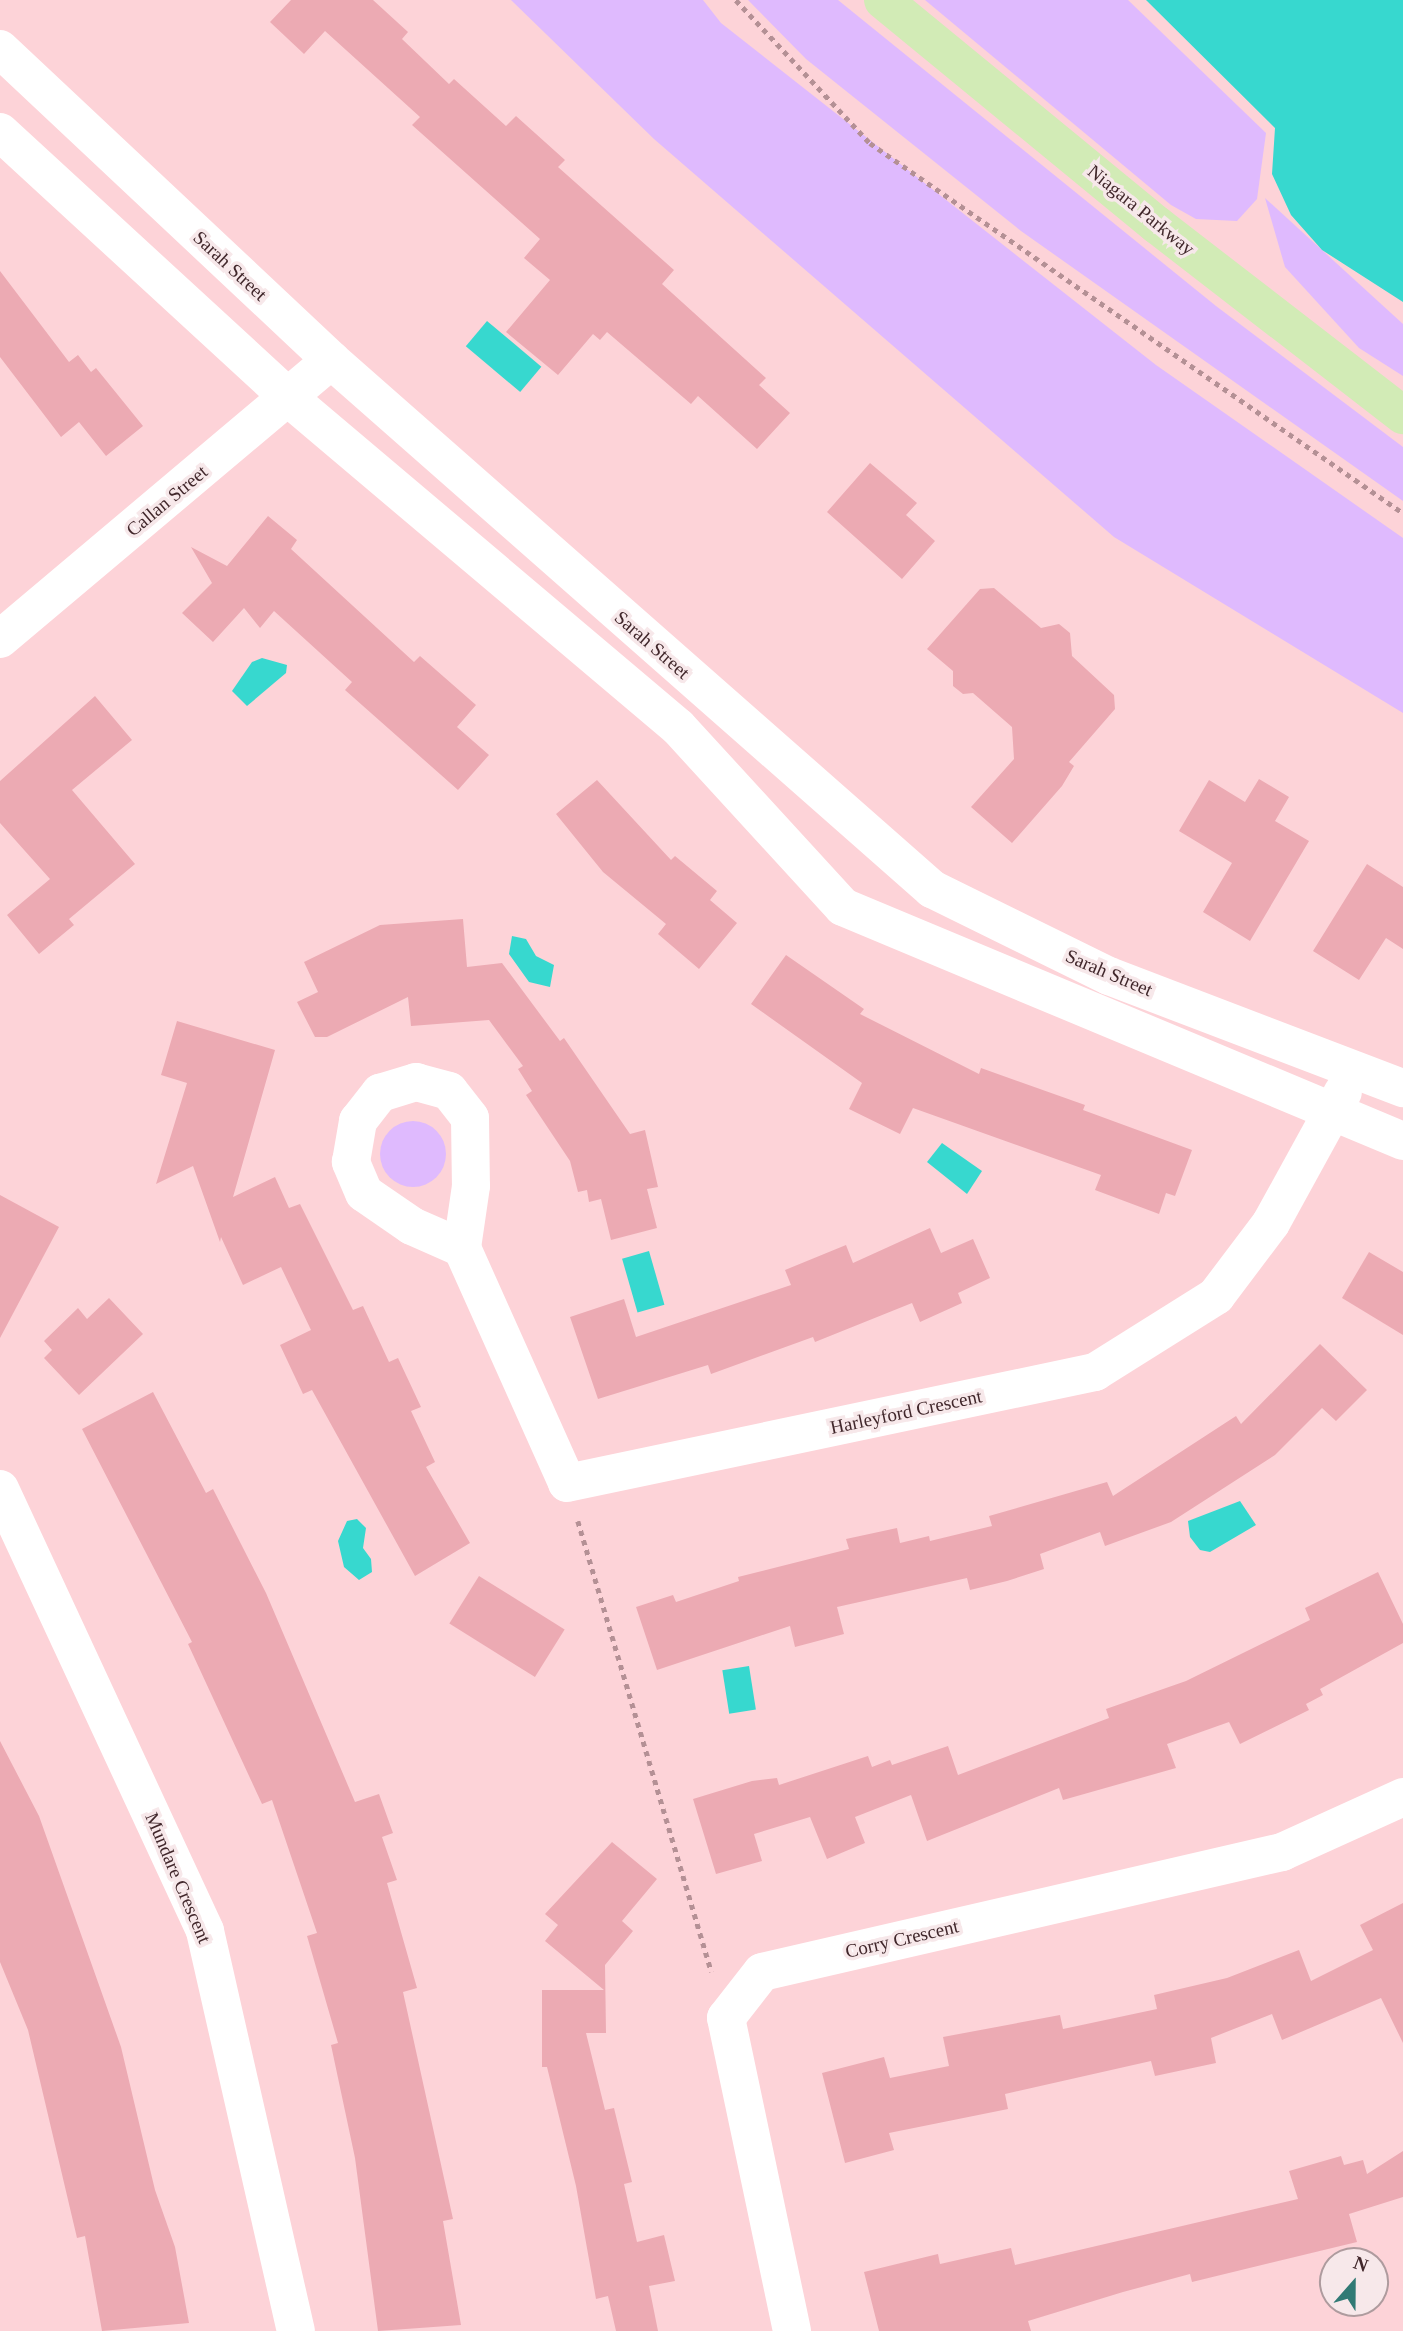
<!DOCTYPE html>
<html>
<head>
<meta charset="utf-8">
<style>
  body { margin:0 }
  #map { position:relative; width:1403px; height:2331px; overflow:hidden; background:#fdd3d8; font-family:"Times New Roman",serif }
  div>[style] { position:absolute }
  .green>* { inset:0; background:#dfbafe }
  .round { border-radius:50% }
  .water>* { inset:0; background:#37d8cf; transform-origin:0 0 }
  .building>* { inset:0; background:#ecaab3; transform-origin:0 0 }
  .path>* { height:4.5px; margin-top:-2.25px; transform-origin:0; background:repeating-linear-gradient(90deg,#b49095 0 5px,transparent 0 10px) }
  .minor>* { height:38px; margin:-19px; padding:0 19px; transform-origin:19px; border-radius:19px; background:#fff }
  .major>* { height:38px; margin:-19px; padding:0 19px; transform-origin:19px; border-radius:19px; background:#d2ebb6 }
  span { translate:-50% -50%; white-space:nowrap; text-align:center; line-height:1.15; -webkit-text-stroke:7px #f7e8ea; paint-order:stroke }
  .street-label { font-size:19px; color:#41272b }
  .north { position:absolute; left:1319px; top:2247px; width:70px; height:70px; box-sizing:border-box; background:#f7e8ea; border:2px solid #ae9b9e; border-radius:50%; rotate:21deg; font-size:19px; font-weight:700; line-height:28px; text-align:center; color:#41272b }
  .north::after { content:''; display:block; margin:auto; width:24px; height:32px; background:#317a75; clip-path:polygon(50% 0,100% 100%,50% 72%,0 100%) }
</style>
</head>
<body>
<div id="map">
  <div class="green">
    <div style="clip-path:polygon(511px 0,703px 0,721px 23px,1156px 365px,1403px 538px,1403px 713px,1114px 537px,654px 139px)"></div>
    <div style="clip-path:polygon(748px 0,838px 0,1216px 306px,1403px 447px,1403px 501px,1021px 231px,806px 59px)"></div>
    <div style="clip-path:polygon(925px 0,1128px 0,1266px 133px,1257px 199px,1237px 221px,1196px 219px,1171px 205px)"></div>
    <div style="clip-path:polygon(1265px 198px,1403px 324px,1403px 376px,1359px 348px,1285px 267px)"></div>
    <div class="round" style="left:380px;top:1121px;width:66px;height:66px"></div>
  </div>
  <div class="water">
    <div style="clip-path:polygon(1146px 0,1403px 0,1403px 302px,1322px 250px,1291px 215px,1272px 174px,1275px 128px)"></div>
    <div style="left:487px;top:321px;width:71px;height:33px;rotate:40deg"></div>
    <div style="clip-path:polygon(262px 658px,287px 665px,286px 673px,247px 706px,232px 691px,252px 662px)"></div>
    <div style="clip-path:polygon(512px 936px,526px 939px,536px 956px,554px 965px,550px 987px,529px 982px,509px 954px)"></div>
    <div style="clip-path:polygon(942px 1143px,982px 1171px,967px 1194px,927px 1162px)"></div>
    <div style="left:649px;top:1251px;width:56px;height:28px;rotate:74deg"></div>
    <div style="clip-path:polygon(1240px 1501px,1256px 1525px,1210px 1552px,1200px 1550px,1190px 1537px,1188px 1521px)"></div>
    <div style="clip-path:polygon(357px 1519px,366px 1528px,363px 1548px,371px 1559px,372px 1572px,359px 1580px,344px 1567px,338px 1541px,347px 1521px)"></div>
    <div style="left:749px;top:1666px;width:44px;height:27px;rotate:81deg"></div>
  </div>
  <div class="building">
    <div style="clip-path:polygon(291px 0,373px 0,408px 32px,402px 39px,449px 84px,454px 79px,506px 126px,516px 116px,565px 160px,558px 167px,674px 270px,662px 284px,766px 378px,759px 385px,790px 413px,757px 449px,698px 396px,691px 404px,607px 332px,600px 340px,593px 334px,558px 375px,506px 332px,550px 280px,524px 258px,540px 239px,412px 125px,420px 117px,325px 31px,304px 54px,270px 22px)"></div>
    <div style="clip-path:polygon(0 271px,69px 362px,78px 355px,91px 372px,96px 368px,143px 426px,106px 456px,79px 422px,61px 437px,0 357px)"></div>
    <div style="clip-path:polygon(870px 463px,917px 503px,906px 515px,935px 541px,902px 579px,827px 512px)"></div>
    <div style="clip-path:polygon(268px 516px,297px 540px,291px 549px,414px 662px,420px 656px,476px 705px,457px 727px,489px 755px,458px 790px,345px 690px,352px 682px,274px 611px,260px 628px,244px 608px,213px 642px,182px 613px,212px 583px,191px 547px,227px 566px)"></div>
    <div style="clip-path:polygon(994px 588px,1041px 628px,1059px 624px,1070px 633px,1072px 656px,1114px 695px,1115px 709px,1069px 762px,1074px 766px,1062px 786px,1012px 843px,971px 807px,1014px 759px,1012px 727px,973px 693px,963px 694px,953px 686px,953px 671px,927px 649px,980px 589px)"></div>
    <div style="clip-path:polygon(95px 696px,132px 740px,72px 790px,135px 864px,69px 919px,74px 925px,39px 954px,7px 915px,50px 879px,0 823px,0 781px)"></div>
    <div style="clip-path:polygon(1259px 779px,1289px 797px,1275px 821px,1309px 841px,1250px 941px,1203px 912px,1232px 863px,1179px 831px,1209px 780px,1245px 802px)"></div>
    <div style="clip-path:polygon(597px 780px,671px 860px,675px 856px,717px 891px,710px 900px,737px 923px,699px 969px,658px 934px,666px 924px,603px 872px,556px 814px)"></div>
    <div style="clip-path:polygon(1367px 864px,1403px 887px,1403px 949px,1386px 938px,1359px 980px,1313px 951px)"></div>
    <div style="clip-path:polygon(463px 919px,467px 967px,502px 963px,560px 1041px,564px 1038px,630px 1134px,645px 1130px,658px 1187px,647px 1189px,657px 1228px,611px 1240px,601px 1199px,589px 1202px,587px 1190px,578px 1192px,570px 1161px,526px 1095px,532px 1091px,518px 1069px,523px 1066px,489px 1020px,411px 1026px,408px 997px,327px 1037px,315px 1037px,297px 1002px,318px 992px,304px 962px,380px 925px)"></div>
    <div style="clip-path:polygon(786px 955px,864px 1009px,860px 1014px,979px 1074px,981px 1068px,1085px 1105px,1083px 1110px,1192px 1150px,1175px 1196px,1166px 1193px,1159px 1214px,1095px 1190px,1101px 1175px,913px 1108px,900px 1134px,849px 1109px,862px 1083px,751px 1004px)"></div>
    <div style="clip-path:polygon(177px 1021px,275px 1050px,233px 1197px,275px 1177px,289px 1208px,300px 1204px,353px 1310px,363px 1306px,389px 1362px,398px 1358px,421px 1407px,411px 1411px,435px 1462px,426px 1467px,470px 1543px,415px 1576px,312px 1390px,303px 1394px,280px 1345px,311px 1330px,281px 1267px,243px 1285px,221px 1237px,220px 1242px,193px 1166px,156px 1184px,187px 1083px,161px 1075px)"></div>
    <div style="clip-path:polygon(0 1195px,59px 1227px,0 1338px)"></div>
    <div style="clip-path:polygon(930px 1228px,941px 1253px,973px 1239px,990px 1278px,958px 1293px,962px 1303px,920px 1322px,912px 1303px,815px 1342px,813px 1337px,711px 1374px,708px 1365px,598px 1399px,570px 1317px,624px 1299px,636px 1337px,791px 1285px,785px 1270px,846px 1245px,853px 1263px)"></div>
    <div style="clip-path:polygon(1369px 1252px,1403px 1272px,1403px 1335px,1342px 1298px)"></div>
    <div style="clip-path:polygon(109px 1298px,143px 1334px,79px 1395px,44px 1358px,52px 1350px,44px 1341px,78px 1308px,87px 1319px)"></div>
    <div style="clip-path:polygon(1320px 1344px,1367px 1390px,1336px 1421px,1322px 1408px,1275px 1455px,1171px 1522px,1105px 1546px,1100px 1532px,1040px 1554px,1044px 1569px,1007px 1581px,970px 1590px,967px 1578px,837px 1607px,844px 1634px,795px 1647px,790px 1626px,657px 1670px,636px 1607px,673px 1595px,676px 1602px,739px 1581px,738px 1577px,849px 1549px,846px 1539px,897px 1528px,900px 1543px,929px 1536px,930px 1541px,992px 1526px,989px 1516px,1107px 1482px,1113px 1496px,1236px 1416px,1241px 1424px)"></div>
    <div style="clip-path:polygon(153px 1392px,206px 1493px,213px 1489px,266px 1593px,355px 1802px,379px 1794px,393px 1833px,382px 1837px,397px 1880px,387px 1883px,417px 1988px,403px 1992px,453px 2219px,443px 2221px,461px 2325px,378px 2331px,355px 2158px,331px 2045px,338px 2043px,307px 1936px,317px 1933px,272px 1800px,262px 1804px,188px 1644px,192px 1642px,82px 1429px)"></div>
    <div style="clip-path:polygon(1378px 1572px,1403px 1624px,1403px 1643px,1320px 1689px,1323px 1695px,1306px 1704px,1309px 1710px,1240px 1744px,1229px 1722px,1167px 1744px,1176px 1768px,1063px 1800px,1059px 1788px,927px 1841px,911px 1795px,855px 1817px,865px 1843px,827px 1859px,810px 1817px,754px 1834px,762px 1861px,716px 1874px,693px 1799px,752px 1781px,777px 1778px,779px 1785px,868px 1756px,872px 1767px,890px 1760px,892px 1765px,948px 1746px,958px 1775px,1109px 1718px,1106px 1709px,1186px 1681px,1310px 1620px,1305px 1608px)"></div>
    <div style="left:479px;top:1576px;width:101px;height:56px;rotate:32deg"></div>
    <div style="clip-path:polygon(0 1741px,39px 1816px,121px 2047px,155px 2190px,175px 2247px,189px 2323px,102px 2331px,85px 2236px,77px 2238px,28px 2030px,0 1962px)"></div>
    <div style="clip-path:polygon(612px 1842px,657px 1879px,622px 1921px,633px 1931px,605px 1965px,606px 2033px,586px 2033px,605px 2110px,614px 2108px,632px 2182px,624px 2184px,637px 2242px,664px 2235px,675px 2281px,649px 2286px,658px 2331px,616px 2331px,608px 2296px,596px 2299px,576px 2186px,547px 2067px,542px 2067px,542px 1990px,604px 1990px,545px 1941px,558px 1925px,545px 1914px)"></div>
    <div style="clip-path:polygon(1403px 1903px,1403px 2043px,1381px 1998px,1282px 2040px,1272px 2014px,1211px 2038px,1216px 2063px,1155px 2076px,1151px 2061px,1005px 2094px,1008px 2109px,889px 2133px,894px 2150px,845px 2163px,822px 2073px,884px 2057px,890px 2078px,949px 2066px,943px 2037px,1060px 2015px,1063px 2029px,1157px 2009px,1154px 1995px,1227px 1978px,1299px 1950px,1311px 1981px,1373px 1950px,1360px 1925px)"></div>
    <div style="clip-path:polygon(1403px 2151px,1403px 2197px,1349px 2214px,1357px 2242px,1192px 2282px,1190px 2274px,1123px 2292px,1028px 2321px,1031px 2331px,879px 2331px,864px 2272px,938px 2254px,940px 2264px,1011px 2248px,1015px 2265px,1298px 2199px,1289px 2171px,1341px 2156px,1344px 2165px,1363px 2160px,1367px 2174px)"></div>
  </div>
  <div class="path">
    <div style="left:736px;top:0;width:196px;rotate:46.9deg"></div>
    <div style="left:870px;top:143px;width:649px;rotate:34.77deg"></div>
    <div style="left:578px;top:1521px;width:470px;rotate:73.5deg"></div>
  </div>
  <div class="minor">
    <div style="left:0;top:49px;width:454px;rotate:43.2deg"></div>
    <div style="left:331px;top:360px;width:801px;rotate:41.35deg"></div>
    <div style="left:932px;top:889px;width:197px;rotate:26.2deg"></div>
    <div style="left:1109px;top:976px;width:315px;rotate:20.9deg"></div>
    <div style="left:0;top:132px;width:394px;rotate:42.6deg"></div>
    <div style="left:290px;top:399px;width:508px;rotate:40.21deg"></div>
    <div style="left:678px;top:727px;width:244px;rotate:47.5deg"></div>
    <div style="left:843px;top:907px;width:607px;rotate:22.68deg"></div>
    <div style="left:0;top:639px;width:433px;rotate:-40.1deg"></div>
    <div style="left:462px;top:1248px;width:55px;rotate:-156.3deg"></div>
    <div style="left:412px;top:1226px;width:58px;rotate:-145.5deg"></div>
    <div style="left:364px;top:1193px;width:34px;rotate:-113deg"></div>
    <div style="left:351px;top:1162px;width:42px;rotate:-80.3deg"></div>
    <div style="left:358px;top:1121px;width:36px;rotate:-52deg"></div>
    <div style="left:380px;top:1093px;width:38px;rotate:-17deg"></div>
    <div style="left:416px;top:1082px;width:34px;rotate:15deg"></div>
    <div style="left:449px;top:1091px;width:34px;rotate:52deg"></div>
    <div style="left:470px;top:1118px;width:68px;rotate:89.2deg"></div>
    <div style="left:471px;top:1186px;width:63px;rotate:98.3deg"></div>
    <div style="left:462px;top:1248px;width:257px;rotate:65.9deg"></div>
    <div style="left:567px;top:1483px;width:540px;rotate:-11.87deg"></div>
    <div style="left:1095px;top:1372px;width:143px;rotate:-32.1deg"></div>
    <div style="left:1216px;top:1296px;width:91px;rotate:-53deg"></div>
    <div style="left:1271px;top:1223px;width:149px;rotate:-61.2deg"></div>
    <div style="left:0;top:1489px;width:487px;rotate:65.1deg"></div>
    <div style="left:205px;top:1931px;width:410px;rotate:77.2deg"></div>
    <div style="left:792px;top:2331px;width:320px;rotate:-101.9deg"></div>
    <div style="left:726px;top:2018px;width:58px;rotate:-52deg"></div>
    <div style="left:762px;top:1972px;width:534px;rotate:-12.99deg"></div>
    <div style="left:1282px;top:1852px;width:133px;rotate:-24.4deg"></div>
  </div>
  <div class="major">
    <div style="left:883px;top:0;width:355px;rotate:39.4deg"></div>
    <div style="left:1157px;top:225px;width:311px;rotate:37.7deg"></div>
  </div>
  <div class="street-label">
    <span style="left:1141px;top:210px;rotate:39deg">Niagara Parkway</span>
    <span style="left:230px;top:266px;rotate:43deg">Sarah Street</span>
    <span style="left:167px;top:501px;rotate:-40deg">Callan Street</span>
    <span style="left:652px;top:645px;rotate:41deg">Sarah Street</span>
    <span style="left:1109px;top:973px;rotate:23deg">Sarah Street</span>
    <span style="left:906px;top:1412px;rotate:-12deg">Harleyford Crescent</span>
    <span style="left:178px;top:1878px;rotate:67deg">Mundare Crescent</span>
    <span style="left:902px;top:1939px;rotate:-13deg">Corry Crescent</span>
  </div>
  <div class="north">N</div>
</div>
</body>
</html>
